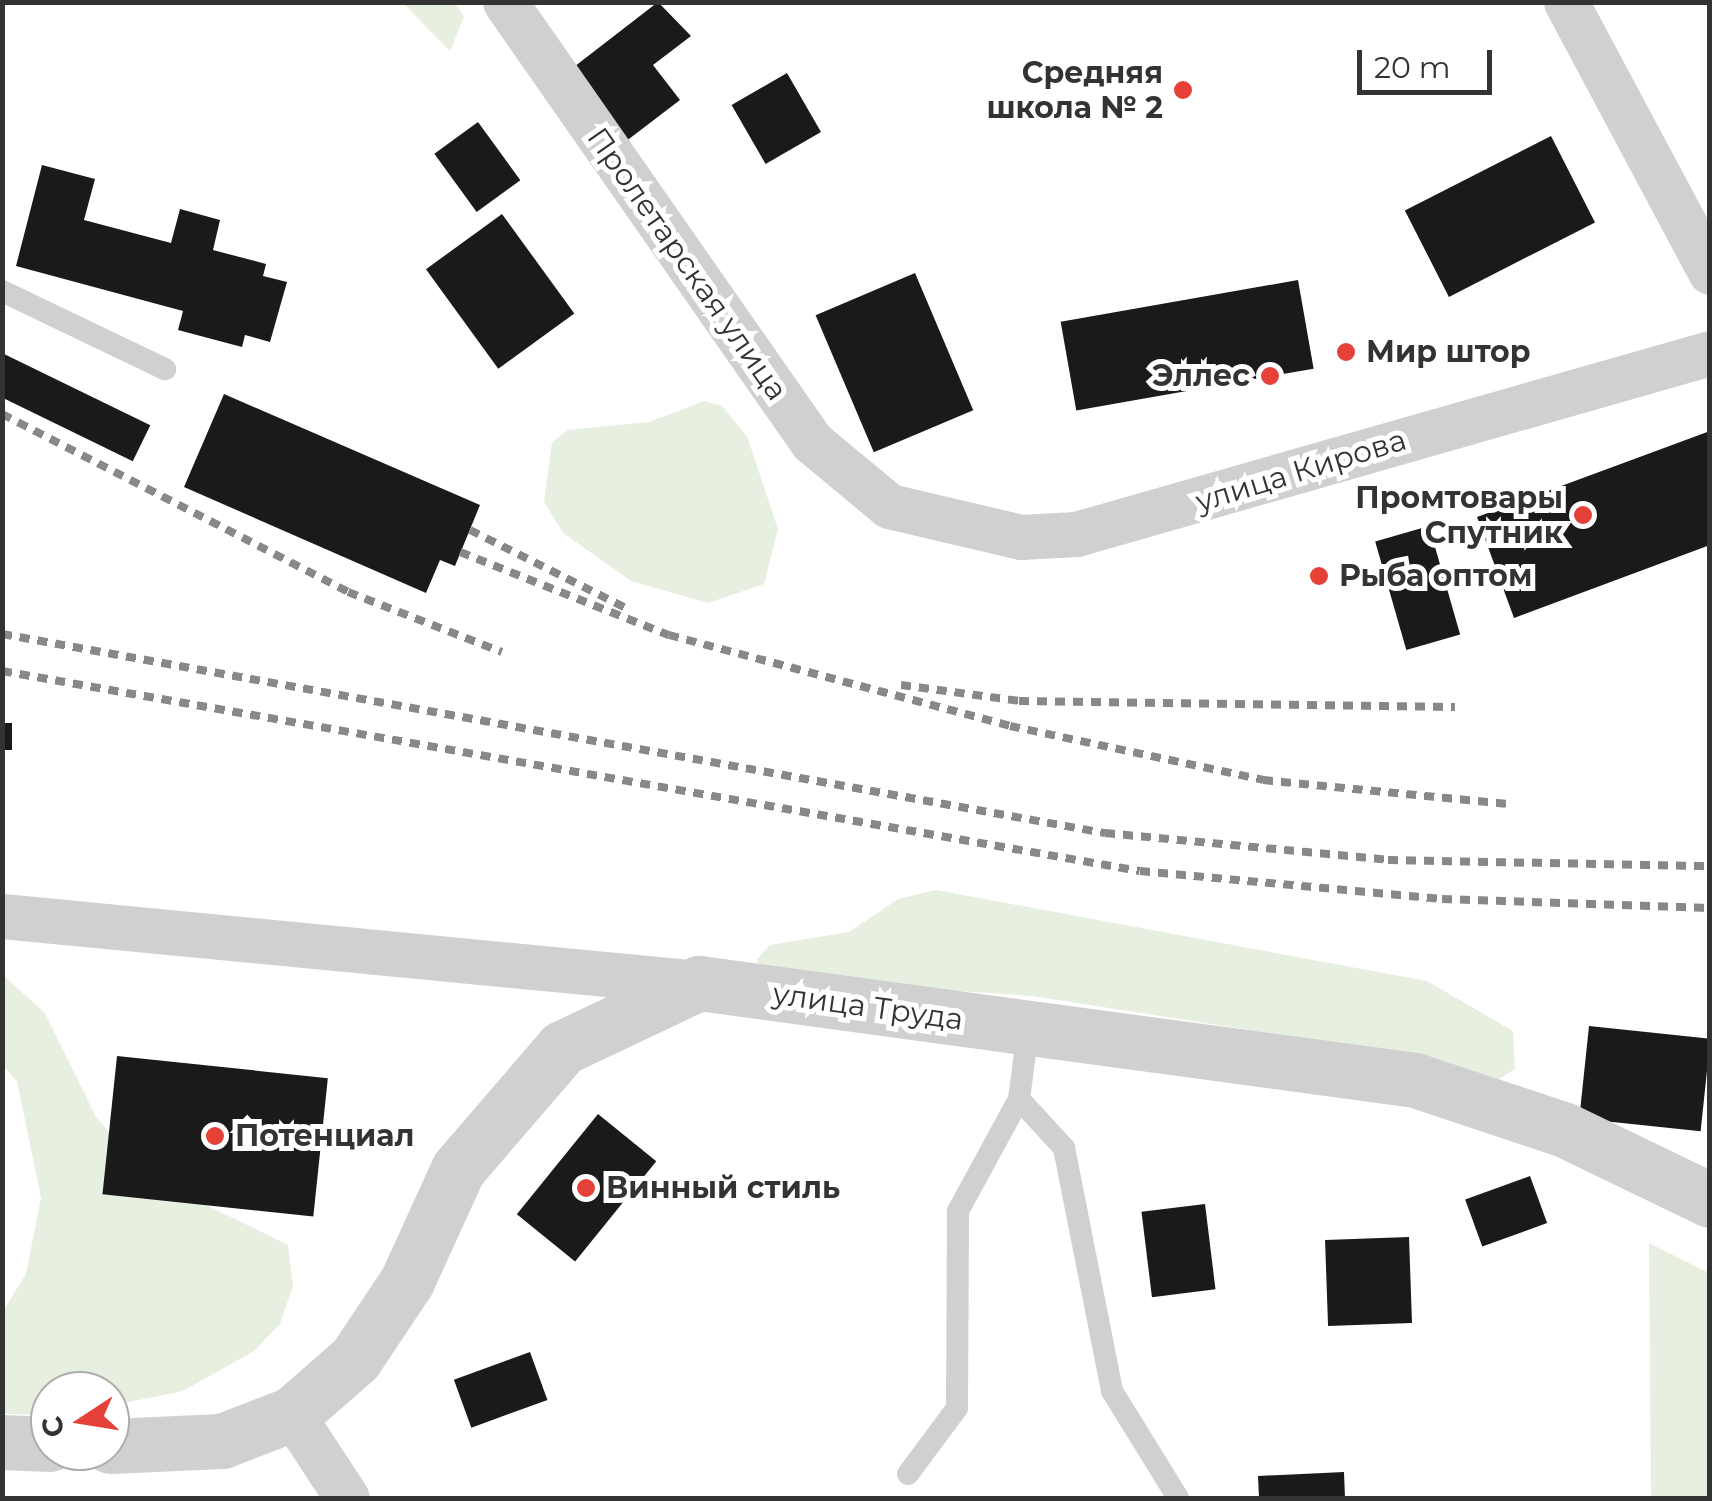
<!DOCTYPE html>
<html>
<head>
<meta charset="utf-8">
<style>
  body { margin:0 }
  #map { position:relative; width:1712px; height:1501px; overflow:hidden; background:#fff; font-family:Montserrat,sans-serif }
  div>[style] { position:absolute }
  .green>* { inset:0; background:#e7efe1 }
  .building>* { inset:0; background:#1a1a1a; transform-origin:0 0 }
  .service>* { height:22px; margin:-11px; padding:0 11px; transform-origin:11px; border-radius:11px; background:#d0d0d0 }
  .minor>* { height:45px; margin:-22.5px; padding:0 22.5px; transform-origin:22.5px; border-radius:22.5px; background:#d0d0d0 }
  .tertiary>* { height:55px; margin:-27.5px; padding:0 27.5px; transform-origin:27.5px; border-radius:27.5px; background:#d0d0d0 }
  .rail>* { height:8px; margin-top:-4px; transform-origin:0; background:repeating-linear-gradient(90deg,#888 0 10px,transparent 0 18px) }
  .dots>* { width:28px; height:28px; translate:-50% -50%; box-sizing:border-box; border:5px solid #fff; border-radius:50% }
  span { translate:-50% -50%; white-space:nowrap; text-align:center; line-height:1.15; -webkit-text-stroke:10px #fff; paint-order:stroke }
  .poi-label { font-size:30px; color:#333; font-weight:700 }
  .right { translate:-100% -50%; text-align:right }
  .left { translate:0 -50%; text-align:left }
  .street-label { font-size:30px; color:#333 }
  .frame { position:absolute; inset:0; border:5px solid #333; pointer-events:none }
  .north { position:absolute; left:30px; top:1371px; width:100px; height:100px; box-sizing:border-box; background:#fff; border:2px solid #adadad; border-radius:50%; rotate:258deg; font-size:28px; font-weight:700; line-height:40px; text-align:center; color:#333 }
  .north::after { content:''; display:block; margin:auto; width:35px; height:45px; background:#e54139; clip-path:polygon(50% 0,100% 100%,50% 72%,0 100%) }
  .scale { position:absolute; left:1357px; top:50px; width:135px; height:45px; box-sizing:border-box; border:5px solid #333; border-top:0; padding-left:12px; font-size:30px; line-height:35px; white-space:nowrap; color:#333; -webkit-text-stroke:8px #fff; paint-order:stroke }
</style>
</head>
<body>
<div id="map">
  <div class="green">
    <div style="clip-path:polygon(403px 3px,455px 3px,464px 17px,450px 51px)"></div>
    <div style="clip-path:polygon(704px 401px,722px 406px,747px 436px,778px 529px,764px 584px,708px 603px,631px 581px,563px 533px,544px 502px,552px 442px,568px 430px,649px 422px)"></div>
    <div style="clip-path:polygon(936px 890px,1427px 981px,1513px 1031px,1515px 1069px,1499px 1079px,1416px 1056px,1032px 996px,763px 978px,757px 959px,770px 945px,849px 932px,898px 899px)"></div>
    <div style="clip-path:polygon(2px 974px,45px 1013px,96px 1117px,147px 1176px,288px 1245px,293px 1286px,280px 1324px,254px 1351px,183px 1391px,110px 1406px,110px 1391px,50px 1391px,50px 1415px,3px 1414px,3px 1311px,26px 1274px,41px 1198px,17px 1081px,3px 1066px)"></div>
    <div style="clip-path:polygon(1649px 1243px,1709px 1273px,1709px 1498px,1651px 1498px)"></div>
  </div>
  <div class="building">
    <div style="clip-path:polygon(658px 2px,691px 36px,653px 65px,680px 100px,625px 142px,570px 70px)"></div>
    <div style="left:787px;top:73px;width:68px;height:64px;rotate:60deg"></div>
    <div style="left:478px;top:122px;width:72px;height:54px;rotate:54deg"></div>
    <div style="left:1551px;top:136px;width:97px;height:164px;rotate:63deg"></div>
    <div style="clip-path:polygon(42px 165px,95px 179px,84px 220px,171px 243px,180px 209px,220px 220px,213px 250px,266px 264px,263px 276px,287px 282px,270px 342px,245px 335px,242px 347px,178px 330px,183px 311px,16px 266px)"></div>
    <div style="left:502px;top:214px;width:123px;height:94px;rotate:54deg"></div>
    <div style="left:915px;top:273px;width:149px;height:108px;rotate:67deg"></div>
    <div style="left:1298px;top:280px;width:90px;height:241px;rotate:80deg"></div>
    <div style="left:2px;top:353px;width:165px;height:40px;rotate:26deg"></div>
    <div style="clip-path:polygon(224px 394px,480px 505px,455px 566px,440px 560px,426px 593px,184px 487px)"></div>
    <div style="clip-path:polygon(1710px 431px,1710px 545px,1514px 618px,1477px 517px)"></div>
    <div style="left:1429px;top:526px;width:113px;height:56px;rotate:74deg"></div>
    <div style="left:2px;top:723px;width:10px;height:27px"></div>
    <div style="left:1589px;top:1026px;width:122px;height:93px;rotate:6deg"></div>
    <div style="left:117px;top:1056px;width:212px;height:139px;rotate:6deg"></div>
    <div style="left:598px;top:1114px;width:75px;height:129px;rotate:39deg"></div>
    <div style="left:1530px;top:1176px;width:50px;height:69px;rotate:70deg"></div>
    <div style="left:1205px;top:1204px;width:86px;height:64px;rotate:83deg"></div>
    <div style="left:1409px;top:1237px;width:86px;height:84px;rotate:88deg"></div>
    <div style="left:530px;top:1352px;width:51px;height:81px;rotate:70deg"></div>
    <div style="clip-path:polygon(1344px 1472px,1345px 1498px,1259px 1498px,1258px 1476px)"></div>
  </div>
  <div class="service">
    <div style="left:2px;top:291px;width:181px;rotate:25.6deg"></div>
    <div style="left:1028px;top:1030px;width:70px;rotate:97.4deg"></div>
    <div style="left:1019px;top:1099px;width:67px;rotate:47.4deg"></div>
    <div style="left:1064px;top:1148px;width:248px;rotate:78.8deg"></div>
    <div style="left:1112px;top:1391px;width:126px;rotate:58.3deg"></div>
    <div style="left:908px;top:1474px;width:82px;rotate:-53.4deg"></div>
    <div style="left:957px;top:1408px;width:197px;rotate:-89.7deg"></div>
    <div style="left:958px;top:1211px;width:128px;rotate:-61.4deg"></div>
  </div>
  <div class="minor">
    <div style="left:505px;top:2px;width:537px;rotate:55.1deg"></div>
    <div style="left:812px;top:442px;width:100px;rotate:39.7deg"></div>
    <div style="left:889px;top:506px;width:136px;rotate:13.2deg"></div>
    <div style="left:1021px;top:537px;width:55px;rotate:-3.1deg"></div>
    <div style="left:1076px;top:534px;width:659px;rotate:-15.93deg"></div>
    <div style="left:1566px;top:2px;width:306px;rotate:61.9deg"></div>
    <div style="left:2px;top:916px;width:700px;rotate:5.49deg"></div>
    <div style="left:292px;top:1414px;width:100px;rotate:56.8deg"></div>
  </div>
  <div class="tertiary">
    <div style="left:2px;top:1442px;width:48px;rotate:2.4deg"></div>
    <div style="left:110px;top:1446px;width:112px;rotate:-2.6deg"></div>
    <div style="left:222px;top:1441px;width:75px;rotate:-21.1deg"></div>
    <div style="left:292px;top:1414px;width:84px;rotate:-41.1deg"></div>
    <div style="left:355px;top:1359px;width:94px;rotate:-56.3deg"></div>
    <div style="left:407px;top:1281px;width:123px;rotate:-65.5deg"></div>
    <div style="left:458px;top:1169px;width:160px;rotate:-49.3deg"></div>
    <div style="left:562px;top:1048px;width:152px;rotate:-25.4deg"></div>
    <div style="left:699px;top:983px;width:723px;rotate:7.72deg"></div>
    <div style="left:1415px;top:1080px;width:158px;rotate:18.4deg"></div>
    <div style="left:1565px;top:1130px;width:161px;rotate:25.8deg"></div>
  </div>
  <div class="rail">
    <div style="left:2px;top:414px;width:389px;rotate:27.2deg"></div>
    <div style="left:348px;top:592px;width:165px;rotate:21.3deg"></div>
    <div style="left:470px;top:530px;width:174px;rotate:26.6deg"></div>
    <div style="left:460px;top:552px;width:225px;rotate:21.7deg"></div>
    <div style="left:669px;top:635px;width:353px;rotate:14.9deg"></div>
    <div style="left:1010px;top:726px;width:259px;rotate:12deg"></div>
    <div style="left:1263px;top:780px;width:246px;rotate:5.6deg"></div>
    <div style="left:2px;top:634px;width:1121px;rotate:10.23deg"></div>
    <div style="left:1105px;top:833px;width:284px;rotate:5.4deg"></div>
    <div style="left:1388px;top:860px;width:322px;rotate:1.1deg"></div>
    <div style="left:2px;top:671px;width:1155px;rotate:9.97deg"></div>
    <div style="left:1140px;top:871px;width:303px;rotate:5.3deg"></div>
    <div style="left:1442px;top:899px;width:268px;rotate:1.9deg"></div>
    <div style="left:901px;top:685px;width:119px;rotate:7.7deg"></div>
    <div style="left:1019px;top:701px;width:436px;rotate:0.8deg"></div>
  </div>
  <div class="dots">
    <div style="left:1183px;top:90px;background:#e54139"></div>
    <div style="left:1346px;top:352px;background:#e54139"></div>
    <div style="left:1270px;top:376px;background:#e54139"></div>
    <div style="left:1583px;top:515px;background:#e54139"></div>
    <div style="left:1319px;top:576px;background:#e54139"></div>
    <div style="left:215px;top:1136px;background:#e54139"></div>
    <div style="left:586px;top:1188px;background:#e54139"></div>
  </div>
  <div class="poi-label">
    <span class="right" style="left:1163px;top:90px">Средняя<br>школа № 2</span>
    <span class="left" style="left:1366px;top:352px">Мир штор</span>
    <span class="right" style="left:1250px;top:376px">Эллес</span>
    <span class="right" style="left:1563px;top:515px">Промтовары<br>Спутник</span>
    <span class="left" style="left:1339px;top:576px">Рыба оптом</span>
    <span class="left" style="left:235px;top:1136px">Потенциал</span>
    <span class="left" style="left:606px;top:1188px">Винный стиль</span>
  </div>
  <div class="street-label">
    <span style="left:687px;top:264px;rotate:55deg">Пролетарская улица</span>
    <span style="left:1301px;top:471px;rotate:-17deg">улица Кирова</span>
    <span style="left:868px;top:1007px;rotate:8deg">улица Труда</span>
  </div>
  <div class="frame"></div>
  <div class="north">С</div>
  <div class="scale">20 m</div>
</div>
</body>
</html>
